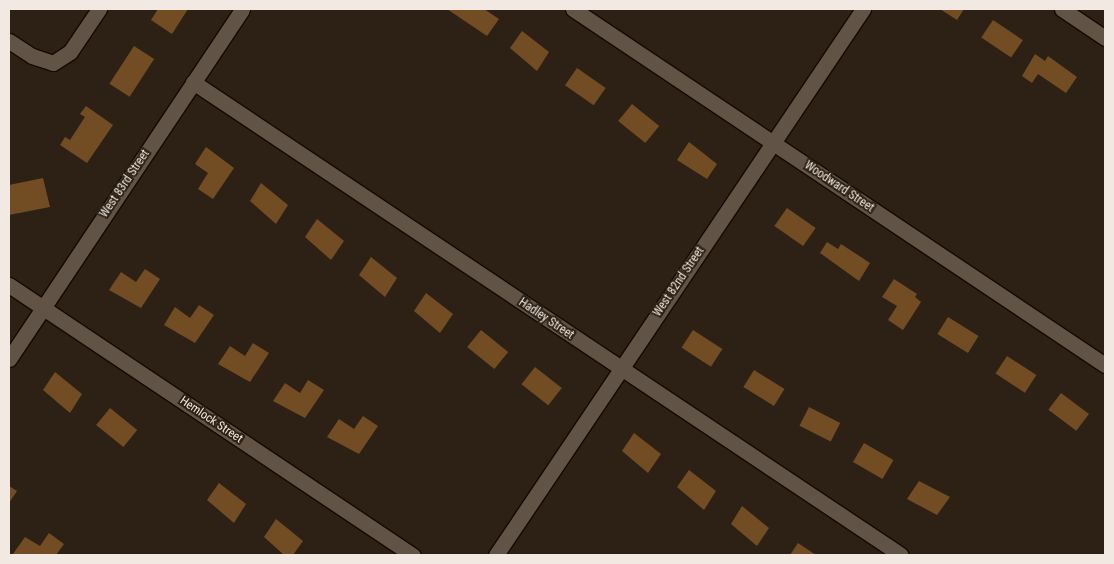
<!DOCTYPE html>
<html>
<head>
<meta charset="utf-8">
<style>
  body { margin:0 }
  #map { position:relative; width:1114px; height:564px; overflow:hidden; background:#2d2115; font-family:"Roboto Condensed",sans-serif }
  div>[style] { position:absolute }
  .building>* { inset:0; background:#724d24; transform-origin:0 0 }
  .roads { filter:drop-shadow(1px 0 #150a02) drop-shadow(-1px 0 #150a02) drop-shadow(0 1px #150a02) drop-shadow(0 -1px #150a02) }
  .minor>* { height:15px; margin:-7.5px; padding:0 7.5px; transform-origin:7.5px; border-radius:7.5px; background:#615346 }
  span { translate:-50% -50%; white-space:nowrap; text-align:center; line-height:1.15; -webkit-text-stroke:4px #2d2115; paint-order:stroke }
  .street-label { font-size:12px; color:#f2eae2 }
  .frame { position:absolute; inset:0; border:10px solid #f2eae2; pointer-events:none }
</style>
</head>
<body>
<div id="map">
  <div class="building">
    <div style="clip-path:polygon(158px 9px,188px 9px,172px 34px,151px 20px)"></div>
    <div style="clip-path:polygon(447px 9px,484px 9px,499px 19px,487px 36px)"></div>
    <div style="clip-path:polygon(940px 9px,964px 9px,957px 20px)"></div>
    <div style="left:993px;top:20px;width:36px;height:21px;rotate:34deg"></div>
    <div style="clip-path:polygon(522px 31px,549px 52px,537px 71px,510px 48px)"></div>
    <div style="left:134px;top:46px;width:24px;height:45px;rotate:33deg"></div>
    <div style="clip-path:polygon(1035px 54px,1045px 61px,1048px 56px,1077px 77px,1066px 93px,1038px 74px,1032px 83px,1022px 76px)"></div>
    <div style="left:577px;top:68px;width:35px;height:21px;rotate:35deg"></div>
    <div style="left:632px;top:104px;width:35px;height:22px;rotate:39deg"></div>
    <div style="clip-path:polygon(86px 106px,113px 125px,87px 163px,60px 145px,65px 137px,70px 140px,85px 117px,80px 114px)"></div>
    <div style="clip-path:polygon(689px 142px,717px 164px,707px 179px,677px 160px)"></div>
    <div style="clip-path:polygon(206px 147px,234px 168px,213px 199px,198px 189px,208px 173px,195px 164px)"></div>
    <div style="clip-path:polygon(43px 178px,50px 207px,9px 215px,9px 185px)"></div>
    <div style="clip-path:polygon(261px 183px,288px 205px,276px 224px,250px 201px)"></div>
    <div style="left:787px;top:208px;width:35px;height:22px;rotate:35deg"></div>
    <div style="clip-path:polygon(317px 219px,344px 241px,331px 260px,305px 237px)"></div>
    <div style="clip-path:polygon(827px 242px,838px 249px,841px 244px,870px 263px,859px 281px,820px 253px)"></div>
    <div style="clip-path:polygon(371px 257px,397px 278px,385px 297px,359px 275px)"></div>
    <div style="clip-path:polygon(145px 269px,160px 279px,141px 308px,109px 290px,121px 272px,136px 282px)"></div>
    <div style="clip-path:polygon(894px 279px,917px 294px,915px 297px,921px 302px,903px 330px,888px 320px,897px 306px,882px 297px)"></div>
    <div style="clip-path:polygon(426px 293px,453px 314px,440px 333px,414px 311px)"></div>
    <div style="clip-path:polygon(199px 305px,214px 315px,195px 343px,164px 325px,175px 307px,190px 318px)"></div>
    <div style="left:948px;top:317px;width:36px;height:20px;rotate:32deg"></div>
    <div style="left:481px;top:330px;width:35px;height:22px;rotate:39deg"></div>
    <div style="left:693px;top:330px;width:35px;height:21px;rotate:33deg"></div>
    <div style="clip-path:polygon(253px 343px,269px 353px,250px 382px,218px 364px,230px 346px,245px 356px)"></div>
    <div style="left:1007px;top:356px;width:35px;height:21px;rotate:33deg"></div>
    <div style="left:535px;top:367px;width:34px;height:22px;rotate:38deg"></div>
    <div style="left:754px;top:370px;width:36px;height:20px;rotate:32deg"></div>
    <div style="clip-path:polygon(55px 372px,82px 394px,70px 413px,43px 390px)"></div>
    <div style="clip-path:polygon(308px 380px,324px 390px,305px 418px,273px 401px,285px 383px,300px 393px)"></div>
    <div style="left:1061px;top:393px;width:35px;height:21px;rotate:37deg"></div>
    <div style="left:809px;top:407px;width:35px;height:21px;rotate:27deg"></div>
    <div style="left:110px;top:408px;width:35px;height:22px;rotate:39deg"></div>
    <div style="clip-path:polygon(363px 416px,378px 426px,359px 454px,327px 437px,339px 419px,354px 429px)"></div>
    <div style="clip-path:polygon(634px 433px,661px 454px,648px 473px,622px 451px)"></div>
    <div style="left:864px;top:443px;width:34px;height:22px;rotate:30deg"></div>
    <div style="clip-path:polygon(689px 470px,716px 491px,704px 510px,677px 487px)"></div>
    <div style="clip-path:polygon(919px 481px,950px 497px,937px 515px,907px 499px)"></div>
    <div style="clip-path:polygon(219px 483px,246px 504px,234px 523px,207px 500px)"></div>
    <div style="clip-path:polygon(9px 486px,17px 491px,9px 503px)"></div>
    <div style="clip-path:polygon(742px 506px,769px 528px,757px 546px,731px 524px)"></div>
    <div style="clip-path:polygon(276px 519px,303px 541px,293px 555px,284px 555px,264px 537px)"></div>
    <div style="clip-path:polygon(49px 533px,64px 544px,56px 555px,13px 554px,25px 537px,40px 546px)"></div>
    <div style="clip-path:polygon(798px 543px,816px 555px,790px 555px)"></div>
  </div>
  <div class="roads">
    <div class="minor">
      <div style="left:573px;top:9px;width:640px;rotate:33.79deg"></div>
      <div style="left:1062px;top:9px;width:52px;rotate:34deg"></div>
      <div style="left:9px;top:41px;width:27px;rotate:33deg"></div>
      <div style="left:32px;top:56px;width:22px;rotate:18deg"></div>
      <div style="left:53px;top:63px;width:20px;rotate:-33deg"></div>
      <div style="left:70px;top:52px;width:52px;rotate:-56deg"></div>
      <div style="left:193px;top:82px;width:851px;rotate:33.75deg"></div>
      <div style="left:9px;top:285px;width:486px;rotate:33.8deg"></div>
      <div style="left:9px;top:359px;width:420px;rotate:-56.3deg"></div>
      <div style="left:496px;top:555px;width:658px;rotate:-56.09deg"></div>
    </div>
  </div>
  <div class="street-label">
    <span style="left:125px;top:184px;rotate:-56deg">West 83rd Street</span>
    <span style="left:839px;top:187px;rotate:34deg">Woodward Street</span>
    <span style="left:679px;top:282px;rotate:-56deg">West 82nd Street</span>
    <span style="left:546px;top:319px;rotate:34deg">Hadley Street</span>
    <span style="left:211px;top:420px;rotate:34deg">Hemlock Street</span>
  </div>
  <div class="frame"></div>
</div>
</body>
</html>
